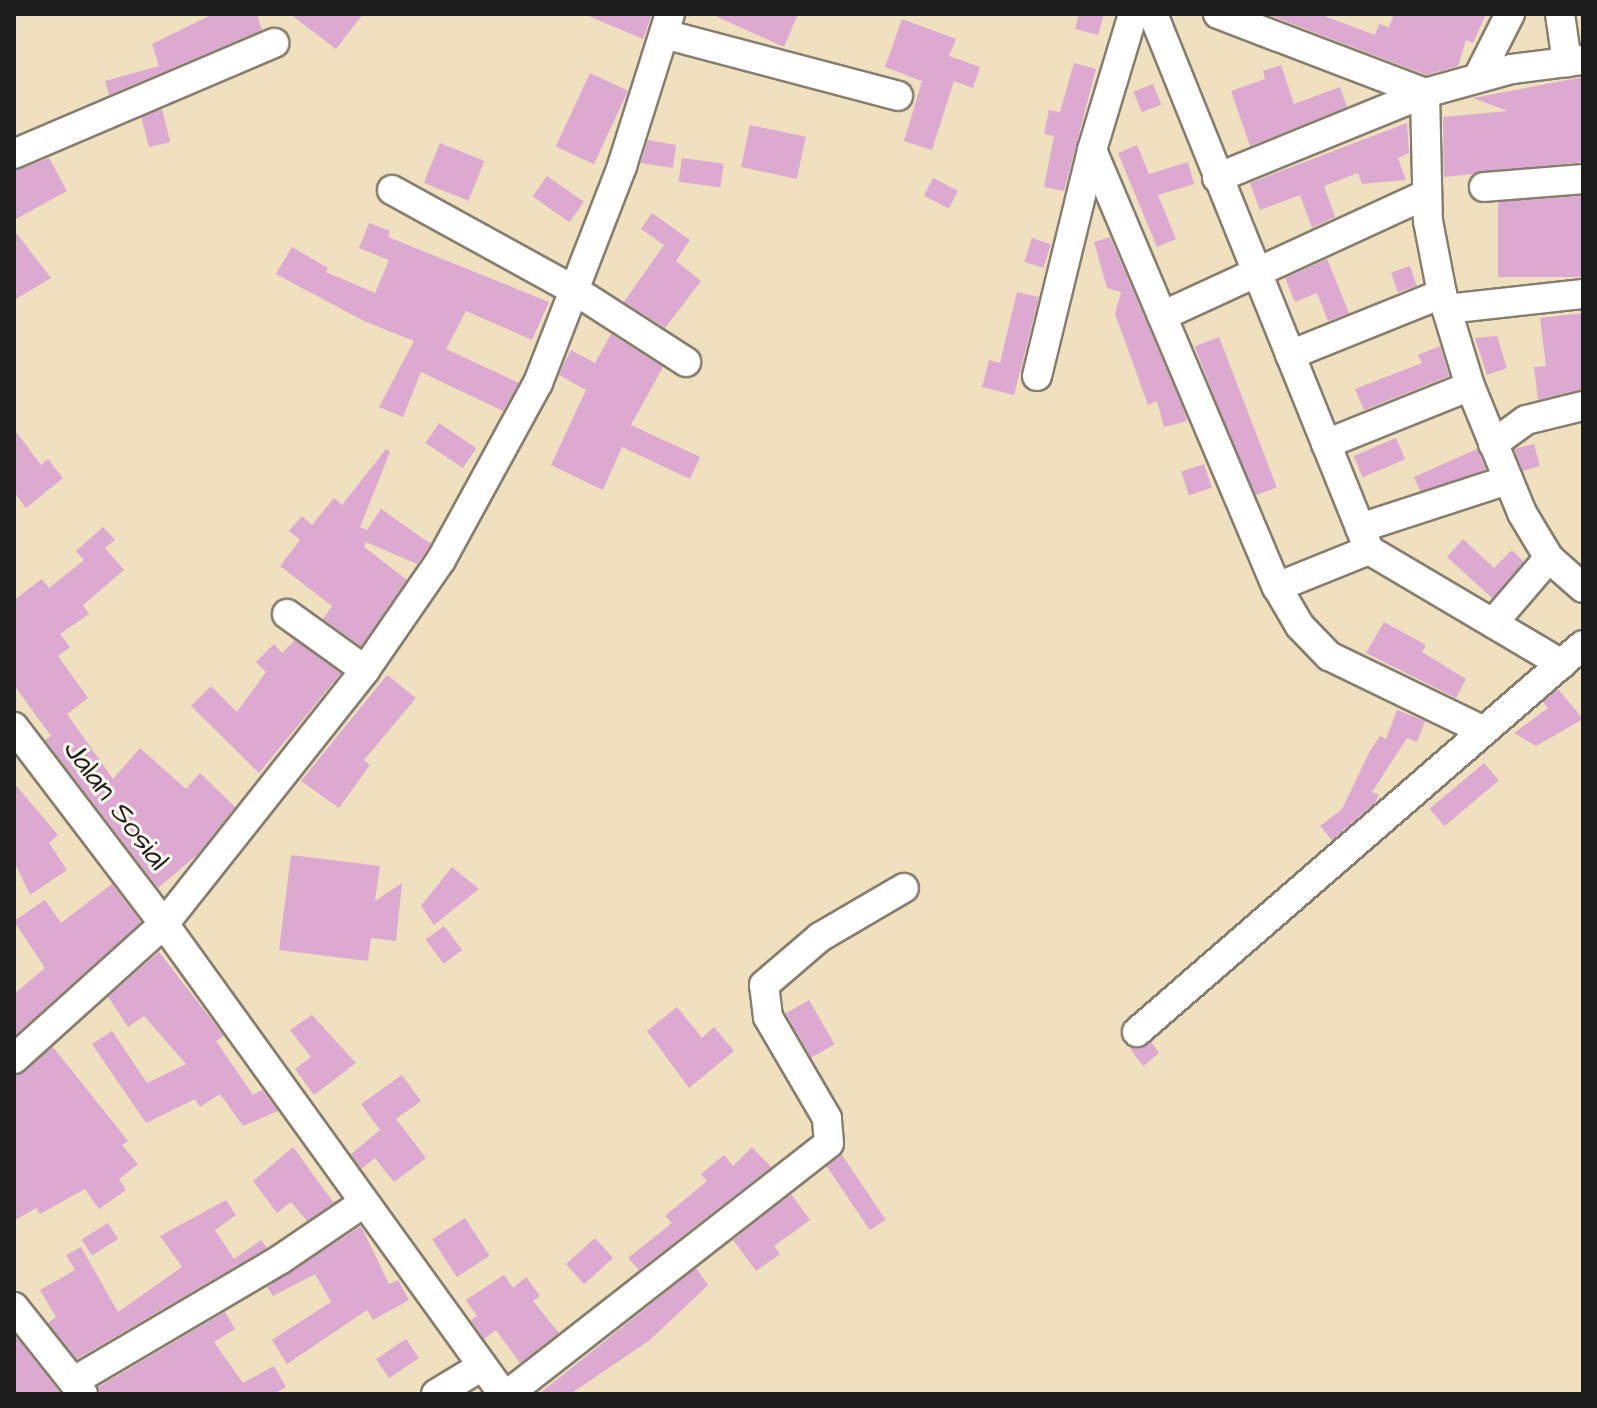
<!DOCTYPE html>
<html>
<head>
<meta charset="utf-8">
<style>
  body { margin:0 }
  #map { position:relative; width:1597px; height:1408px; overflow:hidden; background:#efe0c0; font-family:"Architects Daughter",sans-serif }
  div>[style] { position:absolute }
  .building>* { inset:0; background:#dca9d0; transform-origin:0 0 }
  .roads { filter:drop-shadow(2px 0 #867e6e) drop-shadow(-2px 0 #867e6e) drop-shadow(0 2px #867e6e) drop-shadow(0 -2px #867e6e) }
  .minor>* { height:28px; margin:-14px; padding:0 14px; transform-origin:14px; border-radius:14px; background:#fff }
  span { translate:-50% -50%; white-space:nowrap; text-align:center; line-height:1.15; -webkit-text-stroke:6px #fbf7ec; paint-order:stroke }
  .street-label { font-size:30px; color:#1c1c1c }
  .frame { position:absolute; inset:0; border:16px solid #1c1c1c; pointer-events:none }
</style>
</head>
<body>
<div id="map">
  <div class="building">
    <div style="clip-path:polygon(213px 14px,257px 14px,262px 30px,109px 95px,105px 81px,159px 66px,152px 44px)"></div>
    <div style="clip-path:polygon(290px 14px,363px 14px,336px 49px)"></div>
    <div style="clip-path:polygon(584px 14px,652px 14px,643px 39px)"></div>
    <div style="clip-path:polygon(711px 14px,798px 14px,784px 47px)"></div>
    <div style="clip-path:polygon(1079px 14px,1104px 14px,1098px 35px,1075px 29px)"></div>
    <div style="clip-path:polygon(1266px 14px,1319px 14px,1375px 35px,1379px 24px,1389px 27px,1394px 14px,1486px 14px,1473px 43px,1466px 40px,1458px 66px,1426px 75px)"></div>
    <div style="clip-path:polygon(902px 19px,956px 39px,949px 56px,980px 67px,973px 88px,954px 81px,932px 150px,904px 141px,922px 81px,885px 67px)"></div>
    <div style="clip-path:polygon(1074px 63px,1096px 69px,1064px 191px,1044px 187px,1054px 136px,1044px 134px,1049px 110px,1060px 112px)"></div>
    <div style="clip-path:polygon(1281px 65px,1294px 104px,1340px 87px,1347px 107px,1250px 146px,1231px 91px,1265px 79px,1263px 71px)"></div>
    <div style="left:590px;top:73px;width:42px;height:81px;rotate:25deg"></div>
    <div style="clip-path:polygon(1583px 77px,1583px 162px,1444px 177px,1443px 117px,1508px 111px,1473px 98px)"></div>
    <div style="left:1153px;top:84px;width:22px;height:21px;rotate:68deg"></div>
    <div style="left:162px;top:109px;width:34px;height:22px;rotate:76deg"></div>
    <div style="clip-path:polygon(1407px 123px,1409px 153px,1398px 158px,1406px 180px,1362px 184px,1358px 173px,1324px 186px,1335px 217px,1312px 228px,1300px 195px,1260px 210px,1250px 183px)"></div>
    <div style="left:750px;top:125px;width:57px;height:43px;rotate:12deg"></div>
    <div style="clip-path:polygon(648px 140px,676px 145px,673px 168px,641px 163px)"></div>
    <div style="left:440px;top:143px;width:48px;height:43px;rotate:22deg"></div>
    <div style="clip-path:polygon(1137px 145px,1149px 174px,1188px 162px,1194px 184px,1158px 195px,1176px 239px,1157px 247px,1118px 153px)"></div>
    <div style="clip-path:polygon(49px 158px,67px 191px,14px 220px,14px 171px)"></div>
    <div style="left:682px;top:158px;width:42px;height:24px;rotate:8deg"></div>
    <div style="left:547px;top:176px;width:45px;height:25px;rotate:35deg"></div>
    <div style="left:933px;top:178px;width:28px;height:20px;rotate:27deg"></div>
    <div style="left:1583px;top:196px;width:81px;height:85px;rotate:90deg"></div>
    <div style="clip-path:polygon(652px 213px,690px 240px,676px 261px,701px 281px,665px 328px,624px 302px,664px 245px,641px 229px)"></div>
    <div style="clip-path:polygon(369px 223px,390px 231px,388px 237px,549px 302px,532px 340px,466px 311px,446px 349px,519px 383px,503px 411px,421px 372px,403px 417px,379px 407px,414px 341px,364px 321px,276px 274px,292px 247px,328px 268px,326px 272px,375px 293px,389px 260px,359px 248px)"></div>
    <div style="clip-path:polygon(14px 230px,51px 278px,14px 300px)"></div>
    <div style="clip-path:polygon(1110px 237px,1184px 410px,1187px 421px,1164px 427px,1157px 401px,1148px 405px,1115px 314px,1121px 292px,1107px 288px,1094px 242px)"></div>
    <div style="left:1032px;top:238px;width:20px;height:25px;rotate:18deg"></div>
    <div style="clip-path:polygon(1327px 259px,1349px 313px,1328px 321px,1317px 293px,1295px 302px,1285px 278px)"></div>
    <div style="left:1410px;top:266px;width:21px;height:20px;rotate:71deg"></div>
    <div style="clip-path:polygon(1017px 292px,1039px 297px,1014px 395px,982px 387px,989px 360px,1000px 363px)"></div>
    <div style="clip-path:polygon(1583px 313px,1583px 389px,1538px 400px,1534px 367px,1546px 366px,1540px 318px)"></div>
    <div style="clip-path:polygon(611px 334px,663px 367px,631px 425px,700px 457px,690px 479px,622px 447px,603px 490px,551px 465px,586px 390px,559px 375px,564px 363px,571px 350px,595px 363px)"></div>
    <div style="clip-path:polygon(1497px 336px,1507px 368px,1487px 375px,1475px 338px)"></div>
    <div style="left:1219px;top:337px;width:161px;height:26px;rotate:69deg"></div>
    <div style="clip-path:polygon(1440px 346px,1449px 376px,1364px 410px,1355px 389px,1422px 363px,1418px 355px)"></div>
    <div style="left:439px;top:423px;width:45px;height:24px;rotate:34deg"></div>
    <div style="clip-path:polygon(14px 429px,41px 465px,48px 459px,63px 478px,26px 508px,14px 492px)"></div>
    <div style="left:1396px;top:438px;width:23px;height:46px;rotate:67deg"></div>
    <div style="clip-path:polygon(1534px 444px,1540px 466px,1523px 471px,1514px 449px)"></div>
    <div style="clip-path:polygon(386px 449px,390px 452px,360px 527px,367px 530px,381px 509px,431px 544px,417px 564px,366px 542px,364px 547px,407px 580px,361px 646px,323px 619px,332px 606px,280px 566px,300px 540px,289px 531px,302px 516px,312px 525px,334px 498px,342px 505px)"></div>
    <div style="left:1477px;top:449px;width:22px;height:69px;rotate:66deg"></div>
    <div style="left:1204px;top:464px;width:25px;height:24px;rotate:72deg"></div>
    <div style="clip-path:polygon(103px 527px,115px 540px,105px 548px,124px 570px,83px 605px,89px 614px,60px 634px,70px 647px,58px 656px,88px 698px,67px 714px,113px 779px,140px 748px,186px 789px,200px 773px,235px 807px,197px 855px,158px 888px,45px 740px,51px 736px,14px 685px,14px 600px,42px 579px,49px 588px,84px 560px,76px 551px)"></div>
    <div style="clip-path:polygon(1463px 539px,1494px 568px,1512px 550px,1524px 562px,1492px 598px,1447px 557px)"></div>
    <div style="clip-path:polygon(1384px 622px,1426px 645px,1422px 652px,1466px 679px,1456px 698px,1366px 653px)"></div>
    <div style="clip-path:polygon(295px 640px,341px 673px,259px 773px,191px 706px,211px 686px,237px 712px,266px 672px,256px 662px,274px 644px,282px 653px)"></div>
    <div style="clip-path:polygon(387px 675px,416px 698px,364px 760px,370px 765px,339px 808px,301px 781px)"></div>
    <div style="clip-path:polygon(1558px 689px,1583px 719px,1536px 746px,1514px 733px,1548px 708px,1543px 702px)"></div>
    <div style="clip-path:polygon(1397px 710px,1425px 721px,1417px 742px,1407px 738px,1372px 792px,1379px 795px,1375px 803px,1332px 840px,1320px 826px,1342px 809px,1370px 751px,1380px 736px,1386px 739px)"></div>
    <div style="left:1484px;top:763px;width:23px;height:71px;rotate:50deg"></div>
    <div style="clip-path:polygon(14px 783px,58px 835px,49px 843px,67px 870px,30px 895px,14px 861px)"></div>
    <div style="clip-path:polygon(291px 855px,380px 866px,375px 901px,402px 883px,396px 941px,371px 938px,368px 961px,279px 950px)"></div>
    <div style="clip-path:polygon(452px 867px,479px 889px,434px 925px,421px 906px)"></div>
    <div style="clip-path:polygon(112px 884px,141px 922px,14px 1036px,14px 994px,45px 968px,14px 921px,45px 900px,61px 923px)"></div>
    <div style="left:444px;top:926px;width:30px;height:23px;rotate:53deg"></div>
    <div style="clip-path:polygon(159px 952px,224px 1036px,216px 1041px,253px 1095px,262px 1090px,278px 1111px,243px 1126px,220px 1094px,200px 1107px,195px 1099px,146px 1123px,92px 1044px,112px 1031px,147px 1083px,186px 1064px,144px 1016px,128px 1027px,108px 997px)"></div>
    <div style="left:809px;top:1000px;width:51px;height:27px;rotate:60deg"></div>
    <div style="clip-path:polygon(677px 1007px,702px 1038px,714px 1027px,734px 1051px,689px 1088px,647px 1031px)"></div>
    <div style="clip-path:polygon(312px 1015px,356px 1063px,314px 1095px,295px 1069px,311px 1057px,290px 1030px)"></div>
    <div style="clip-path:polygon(1151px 1042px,1159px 1053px,1143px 1066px,1129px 1047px,1141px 1048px)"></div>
    <div style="clip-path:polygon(53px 1047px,128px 1141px,122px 1145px,138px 1164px,119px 1179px,126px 1190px,99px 1209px,85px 1189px,40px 1214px,36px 1208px,14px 1221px,14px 1076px)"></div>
    <div style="clip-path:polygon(402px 1075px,421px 1101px,396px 1119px,426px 1158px,394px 1182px,375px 1158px,361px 1169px,351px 1154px,380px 1130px,361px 1104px)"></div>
    <div style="clip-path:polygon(293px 1147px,333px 1202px,341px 1198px,307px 1221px,291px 1202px,277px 1213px,253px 1181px)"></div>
    <div style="clip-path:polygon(752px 1147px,771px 1167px,639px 1270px,628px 1258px,672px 1223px,665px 1216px,707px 1181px,701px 1174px,724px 1155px,733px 1166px)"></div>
    <div style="left:842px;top:1155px;width:78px;height:19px;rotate:56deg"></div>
    <div style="clip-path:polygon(791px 1194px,810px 1220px,774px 1246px,780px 1254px,756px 1271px,733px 1240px)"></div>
    <div style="clip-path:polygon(226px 1200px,236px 1215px,215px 1230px,234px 1259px,261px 1240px,267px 1248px,77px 1359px,48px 1323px,56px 1317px,40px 1290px,75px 1270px,66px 1255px,81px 1247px,118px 1312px,182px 1267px,160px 1236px)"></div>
    <div style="left:465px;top:1218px;width:45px;height:39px;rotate:57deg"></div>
    <div style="left:108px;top:1223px;width:19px;height:31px;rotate:58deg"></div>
    <div style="clip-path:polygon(361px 1226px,389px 1284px,398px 1280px,409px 1300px,373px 1320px,367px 1310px,287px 1364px,272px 1340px,331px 1302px,315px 1274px,273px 1296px,267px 1287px)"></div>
    <div style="left:595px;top:1238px;width:27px;height:39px;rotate:48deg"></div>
    <div style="clip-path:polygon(696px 1268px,708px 1285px,650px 1340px,570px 1394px,539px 1394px)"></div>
    <div style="clip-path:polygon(504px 1275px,513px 1288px,526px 1277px,540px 1296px,533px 1301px,559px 1333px,520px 1363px,496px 1330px,484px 1339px,471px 1320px,477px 1316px,466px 1300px)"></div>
    <div style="clip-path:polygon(225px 1312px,235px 1329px,214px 1342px,243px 1383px,274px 1366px,286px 1387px,274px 1394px,100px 1394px,98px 1387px)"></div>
    <div style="clip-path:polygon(14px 1334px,61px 1394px,14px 1394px)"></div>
    <div style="left:406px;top:1339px;width:23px;height:36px;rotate:56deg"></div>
  </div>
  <div class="roads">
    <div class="minor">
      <div style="left:1153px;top:14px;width:578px;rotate:68.05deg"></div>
      <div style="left:1369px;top:550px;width:224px;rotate:30.6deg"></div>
      <div style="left:1218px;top:14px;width:222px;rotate:20.9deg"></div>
      <div style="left:1425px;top:93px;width:128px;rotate:88.7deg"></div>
      <div style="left:1428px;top:221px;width:74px;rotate:79.1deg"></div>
      <div style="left:1442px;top:294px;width:96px;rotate:73.1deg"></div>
      <div style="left:1470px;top:386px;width:137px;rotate:67.7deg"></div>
      <div style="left:1522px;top:513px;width:52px;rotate:59deg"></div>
      <div style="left:1549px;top:558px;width:45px;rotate:41.4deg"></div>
      <div style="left:1560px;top:14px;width:49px;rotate:81.7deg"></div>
      <div style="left:664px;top:34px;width:242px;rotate:14.8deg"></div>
      <div style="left:1478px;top:77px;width:71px;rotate:-63.1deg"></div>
      <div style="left:1092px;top:150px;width:475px;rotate:67.1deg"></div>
      <div style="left:1277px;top:587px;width:99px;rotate:-21.9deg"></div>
      <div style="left:14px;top:154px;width:283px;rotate:-23.1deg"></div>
      <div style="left:1217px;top:178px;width:225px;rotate:-22.2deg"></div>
      <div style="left:1425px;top:93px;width:90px;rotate:-15.4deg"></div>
      <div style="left:1512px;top:69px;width:72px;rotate:-7.2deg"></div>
      <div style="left:1484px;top:187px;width:99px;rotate:-4.6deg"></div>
      <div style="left:392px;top:190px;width:210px;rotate:28.8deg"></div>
      <div style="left:576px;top:291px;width:131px;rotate:32.8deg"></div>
      <div style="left:1447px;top:309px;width:137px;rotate:-6.3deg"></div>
      <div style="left:1162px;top:316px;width:289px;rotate:-24.7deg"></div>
      <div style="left:1290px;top:355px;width:164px;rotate:-21.9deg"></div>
      <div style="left:1037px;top:376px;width:233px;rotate:-76.3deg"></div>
      <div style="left:1092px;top:150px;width:142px;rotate:-73.2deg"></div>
      <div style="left:1326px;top:444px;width:155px;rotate:-21.9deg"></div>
      <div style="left:1493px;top:444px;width:41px;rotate:-36deg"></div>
      <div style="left:1526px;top:420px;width:59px;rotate:-13.8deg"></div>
      <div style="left:1360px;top:528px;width:156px;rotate:-18deg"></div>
      <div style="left:1277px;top:587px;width:45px;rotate:59.5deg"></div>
      <div style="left:1300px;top:626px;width:42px;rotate:46deg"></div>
      <div style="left:1329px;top:656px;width:172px;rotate:25.8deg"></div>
      <div style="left:287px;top:614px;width:96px;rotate:35.7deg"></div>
      <div style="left:1493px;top:623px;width:86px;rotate:-49.3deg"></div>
      <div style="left:14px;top:727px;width:248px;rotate:52.7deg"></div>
      <div style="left:164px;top:924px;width:580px;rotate:54.2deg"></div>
      <div style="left:1137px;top:1032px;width:590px;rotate:-40.95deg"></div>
      <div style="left:14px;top:1059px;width:202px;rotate:-42deg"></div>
      <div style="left:164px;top:924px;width:324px;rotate:-51.6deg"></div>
      <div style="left:365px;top:670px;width:134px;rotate:-55.4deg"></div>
      <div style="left:441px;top:560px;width:202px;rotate:-61.3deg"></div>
      <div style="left:538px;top:383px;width:233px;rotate:-68.8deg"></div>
      <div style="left:622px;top:166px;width:159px;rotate:-72.5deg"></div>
      <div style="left:14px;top:1307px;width:111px;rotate:51.6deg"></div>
      <div style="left:74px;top:1381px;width:240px;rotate:-30.5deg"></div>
      <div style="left:281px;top:1259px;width:98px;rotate:-34.2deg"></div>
      <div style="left:436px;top:1394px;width:54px;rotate:-31.3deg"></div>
      <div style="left:508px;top:1394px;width:407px;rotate:-38deg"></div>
      <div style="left:829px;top:1143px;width:25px;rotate:-95deg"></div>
      <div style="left:827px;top:1118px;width:117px;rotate:-120.3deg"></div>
      <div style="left:768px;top:1017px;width:32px;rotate:-97deg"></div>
      <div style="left:764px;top:985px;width:74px;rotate:-40.6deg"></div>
      <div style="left:820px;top:937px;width:97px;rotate:-30.3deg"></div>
    </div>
  </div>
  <div class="street-label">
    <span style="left:116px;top:805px;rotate:53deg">Jalan Sosial</span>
  </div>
  <div class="frame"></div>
</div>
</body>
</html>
